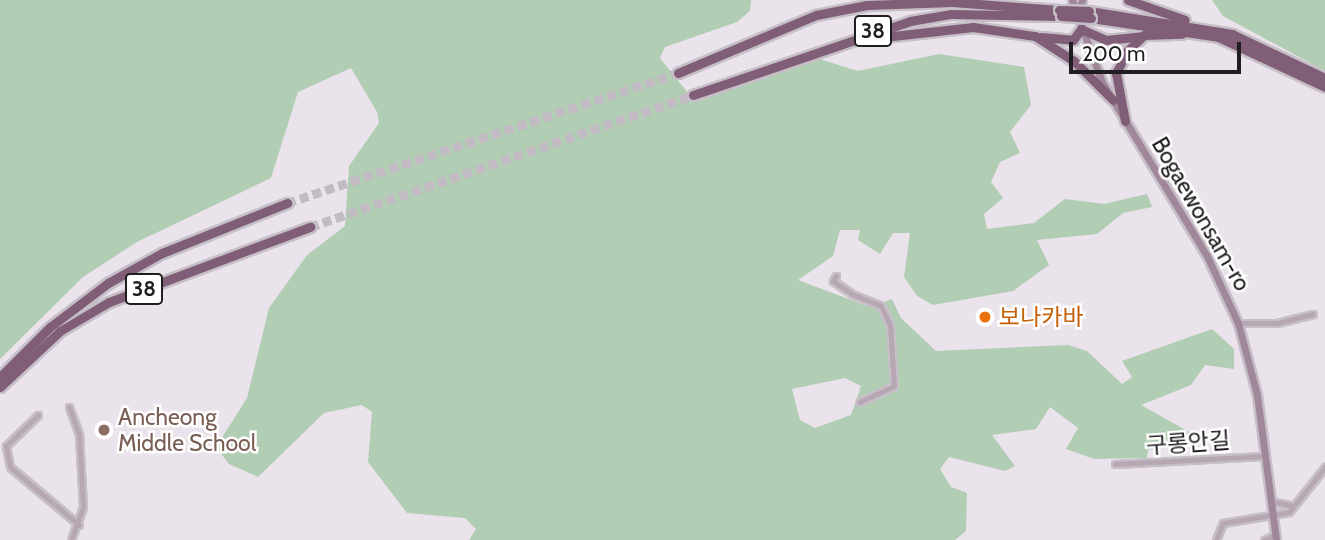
<!DOCTYPE html>
<html>
<head>
<meta charset="utf-8">
<style>
  body { margin:0 }
  #map { position:relative; width:1325px; height:540px; overflow:hidden; background:#ebe3ec; font-family:Cabin,"Noto Sans KR",sans-serif }
  div>[style] { position:absolute }
  .green>* { inset:0; background:#b1cdb3 }
  .highway-tunnel>* { height:9px; margin-top:-4.5px; transform-origin:0; background:repeating-linear-gradient(90deg,#c2bbc3 0 9px,transparent 0 13.5px) }
  .roads { filter:drop-shadow(2px 0 #c6bfc7) drop-shadow(-2px 0 #c6bfc7) drop-shadow(0 2px #c6bfc7) drop-shadow(0 -2px #c6bfc7) }
  .street>* { height:5px; margin:-2.5px; padding:0 2.5px; transform-origin:2.5px; border-radius:2.5px; background:#b7a7b3 }
  .secondary>* { height:7px; margin:-3.5px; padding:0 3.5px; transform-origin:3.5px; border-radius:3.5px; background:#a0879a }
  .highway>* { height:9px; margin:-4.5px; padding:0 4.5px; transform-origin:4.5px; border-radius:4.5px; background:#805e78 }
  .bridges { filter:drop-shadow(2px 0 #c6bfc7) drop-shadow(-2px 0 #c6bfc7) drop-shadow(0 2px #c6bfc7) drop-shadow(0 -2px #c6bfc7) }
  .highway-bridge>* { height:9px; margin:-4.5px; padding:0 4.5px; transform-origin:4.5px; border-radius:4.5px; background:#805e78 }
  .dots>* { width:19px; height:19px; translate:-50% -50%; box-sizing:border-box; border:4px solid #fff; border-radius:50% }
  span { translate:-50% -50%; white-space:nowrap; text-align:center; line-height:1.15; -webkit-text-stroke:5px #fff; paint-order:stroke }
  .shield-label span { padding:2px 5px; background:#fff; border:2px solid; border-radius:5px; -webkit-text-stroke-width:0 }
  .shield-label { font-size:21px; color:#201d20; font-weight:700 }
  .street-label { font-size:23px; color:#201d20 }
  .food-label { font-size:23px; color:#c56008 }
  .left { translate:0 -50%; text-align:left }
  .education-label { font-size:23px; color:#785e54 }
  .scale { position:absolute; left:1069px; top:42px; width:172px; height:32px; box-sizing:border-box; border:4px solid #201d20; border-top:0; padding-left:9px; font-size:21px; line-height:24px; white-space:nowrap; color:#201d20; -webkit-text-stroke:5px #fff; paint-order:stroke }
</style>
</head>
<body>
<div id="map">
  <div class="green">
    <div style="clip-path:polygon(evenodd,0 0,751px 0,750px 11px,737px 22px,665px 47px,660px 58px,692px 98px,816px 58px,858px 71px,939px 54px,1024px 67px,1031px 105px,1010px 132px,1020px 153px,1000px 162px,991px 182px,1003px 198px,984px 214px,987px 229px,1034px 223px,1065px 199px,1104px 204px,1147px 194px,1152px 207px,1123px 213px,1097px 234px,1037px 240px,1049px 265px,1013px 291px,933px 305px,917px 296px,904px 277px,910px 233px,893px 233px,880px 254px,858px 240px,860px 230px,840px 230px,833px 256px,798px 280px,870px 307px,892px 299px,901px 318px,936px 351px,1068px 345px,1087px 351px,1122px 384px,1132px 377px,1122px 361px,1212px 329px,1234px 349px,1234px 369px,1205px 365px,1191px 385px,1141px 405px,1191px 433px,1191px 439px,1148px 450px,1147px 458px,1094px 459px,1066px 449px,1078px 428px,1050px 407px,1036px 429px,992px 435px,1015px 466px,1005px 471px,949px 457px,940px 469px,951px 487px,967px 493px,966px 531px,955px 540px,469px 540px,476px 529px,465px 518px,407px 513px,368px 462px,372px 412px,362px 405px,324px 413px,258px 477px,229px 464px,216px 447px,247px 398px,269px 308px,307px 255px,345px 226px,349px 166px,379px 123px,377px 112px,351px 68px,298px 92px,271px 178px,137px 242px,83px 277px,0 359px,0 0,845px 378px,861px 386px,851px 415px,815px 428px,800px 420px,792px 389px,845px 378px)"></div>
    <div style="clip-path:polygon(1212px 0,1325px 0,1325px 71px,1223px 16px)"></div>
  </div>
  <div class="highway-tunnel">
    <div style="left:287px;top:203px;width:412px;rotate:-18.4deg"></div>
    <div style="left:310px;top:227px;width:405px;rotate:-19deg"></div>
  </div>
  <div class="roads">
    <div class="street">
      <div style="left:836px;top:276px;width:6px;rotate:121deg"></div>
      <div style="left:833px;top:281px;width:23px;rotate:34deg"></div>
      <div style="left:852px;top:294px;width:31px;rotate:22deg"></div>
      <div style="left:881px;top:306px;width:21px;rotate:65deg"></div>
      <div style="left:890px;top:325px;width:61px;rotate:86.2deg"></div>
      <div style="left:894px;top:386px;width:38px;rotate:155deg"></div>
      <div style="left:1238px;top:323px;width:39px"></div>
      <div style="left:1277px;top:323px;width:37px;rotate:-14deg"></div>
      <div style="left:69px;top:407px;width:30px;rotate:70deg"></div>
      <div style="left:79px;top:435px;width:72px;rotate:86.8deg"></div>
      <div style="left:83px;top:507px;width:35px;rotate:110deg"></div>
      <div style="left:38px;top:415px;width:45px;rotate:135.9deg"></div>
      <div style="left:6px;top:446px;width:21px;rotate:79deg"></div>
      <div style="left:10px;top:467px;width:90px;rotate:40deg"></div>
      <div style="left:1115px;top:464px;width:149px;rotate:-3.1deg"></div>
      <div style="left:1270px;top:501px;width:24px;rotate:12deg"></div>
      <div style="left:1216px;top:540px;width:18px;rotate:-68deg"></div>
      <div style="left:1223px;top:523px;width:67px;rotate:-9.5deg"></div>
      <div style="left:1289px;top:512px;width:58px;rotate:-51.3deg"></div>
      <div style="left:1264px;top:540px;width:12px;rotate:-24deg"></div>
    </div>
    <div class="secondary">
      <div style="left:1072px;top:0;width:87px;rotate:69.9deg"></div>
      <div style="left:1102px;top:82px;width:203px;rotate:58.9deg"></div>
      <div style="left:1207px;top:256px;width:74px;rotate:65.2deg"></div>
      <div style="left:1238px;top:323px;width:74px;rotate:75.2deg"></div>
      <div style="left:1257px;top:395px;width:146px;rotate:82.5deg"></div>
      <div style="left:1077px;top:14px;width:15px;rotate:-70deg"></div>
    </div>
    <div class="highway">
      <div style="left:1128px;top:0;width:60px;rotate:19.3deg"></div>
      <div style="left:1089px;top:11px;width:145px;rotate:9.1deg"></div>
      <div style="left:1232px;top:34px;width:103px;rotate:25.3deg"></div>
      <div style="left:1091px;top:18px;width:128px;rotate:8.5deg"></div>
      <div style="left:1218px;top:37px;width:118px;rotate:25deg"></div>
      <div style="left:1041px;top:37px;width:32px;rotate:5deg"></div>
      <div style="left:1073px;top:40px;width:14px;rotate:-54deg"></div>
      <div style="left:1081px;top:29px;width:27px;rotate:24deg"></div>
      <div style="left:1106px;top:40px;width:36px;rotate:-6deg"></div>
      <div style="left:866px;top:39px;width:108px;rotate:-6.4deg"></div>
      <div style="left:973px;top:27px;width:63px;rotate:8.3deg"></div>
      <div style="left:1035px;top:36px;width:46px;rotate:32.7deg"></div>
      <div style="left:1074px;top:61px;width:55px;rotate:45deg"></div>
      <div style="left:678px;top:73px;width:150px;rotate:-22.8deg"></div>
      <div style="left:816px;top:15px;width:52px;rotate:-11.1deg"></div>
      <div style="left:867px;top:5px;width:85px;rotate:-2deg"></div>
      <div style="left:952px;top:2px;width:107px;rotate:4.3deg"></div>
      <div style="left:693px;top:95px;width:229px;rotate:-18.8deg"></div>
      <div style="left:910px;top:21px;width:42px;rotate:-9.7deg"></div>
      <div style="left:951px;top:14px;width:109px;rotate:1.1deg"></div>
      <div style="left:1125px;top:121px;width:49px;rotate:-100.6deg"></div>
      <div style="left:1116px;top:73px;width:25px;rotate:-63deg"></div>
      <div style="left:1127px;top:51px;width:23px;rotate:-43deg"></div>
      <div style="left:1144px;top:35px;width:38px;rotate:-2deg"></div>
      <div style="left:0;top:377px;width:71px;rotate:-45deg"></div>
      <div style="left:50px;top:327px;width:73px;rotate:-37.2deg"></div>
      <div style="left:108px;top:283px;width:62px;rotate:-29.1deg"></div>
      <div style="left:162px;top:253px;width:135px;rotate:-21.8deg"></div>
      <div style="left:0;top:387px;width:82px;rotate:-43deg"></div>
      <div style="left:60px;top:331px;width:57px;rotate:-30.6deg"></div>
      <div style="left:109px;top:302px;width:215px;rotate:-20.5deg"></div>
    </div>
  </div>
  <div class="bridges">
    <div class="highway-bridge">
      <div style="left:1059px;top:10px;width:30px;rotate:2deg"></div>
      <div style="left:1061px;top:16px;width:30px;rotate:4deg"></div>
    </div>
  </div>
  <div class="dots">
    <div style="left:985px;top:317px;background:#e8710a"></div>
    <div style="left:104px;top:430px;background:#8d6e63"></div>
  </div>
  <div class="shield-label">
    <span style="left:873px;top:31px">38</span>
    <span style="left:144px;top:289px">38</span>
  </div>
  <div class="street-label">
    <span style="left:1201px;top:214px;rotate:60deg">Bogaewonsam-ro</span>
    <span style="left:1188px;top:443px;rotate:-4deg">구롱안길</span>
  </div>
  <div class="food-label">
    <span class="left" style="left:999px;top:317px">보나카바</span>
  </div>
  <div class="education-label">
    <span class="left" style="left:118px;top:430px">Ancheong<br>Middle School</span>
  </div>
  <div class="scale">200 m</div>
</div>
</body>
</html>
